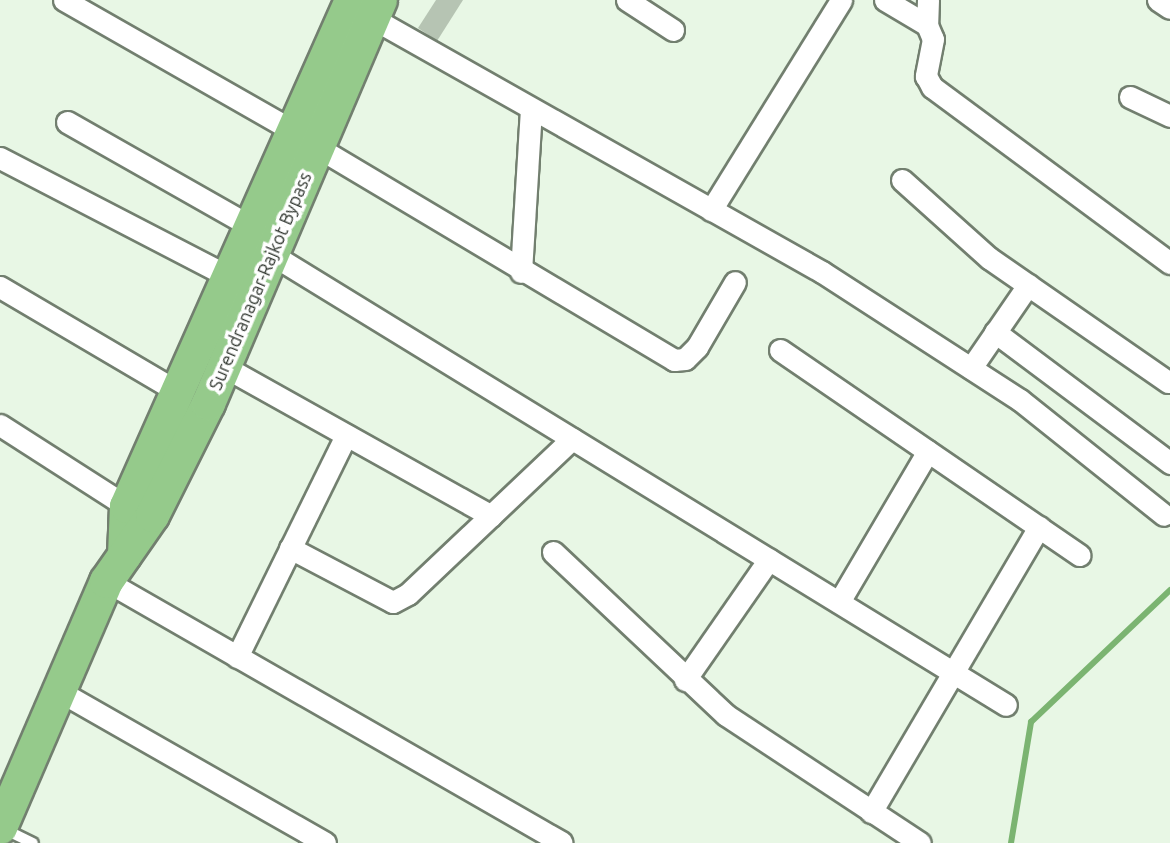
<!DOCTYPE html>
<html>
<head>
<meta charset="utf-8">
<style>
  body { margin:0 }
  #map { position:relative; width:1170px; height:843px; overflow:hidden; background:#e8f7e5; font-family:Ubuntu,sans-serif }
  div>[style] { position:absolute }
  .stream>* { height:6px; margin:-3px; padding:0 3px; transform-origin:3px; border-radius:3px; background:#7bb471 }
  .building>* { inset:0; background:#b6c4b3 }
  .roads { filter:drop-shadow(2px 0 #727f6f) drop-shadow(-2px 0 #727f6f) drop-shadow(0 2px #727f6f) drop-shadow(0 -2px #727f6f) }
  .service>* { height:10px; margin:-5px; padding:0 5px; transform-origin:5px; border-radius:5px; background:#fff }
  .minor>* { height:21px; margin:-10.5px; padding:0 10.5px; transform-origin:10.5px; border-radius:10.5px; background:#fff }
  .primary>* { height:33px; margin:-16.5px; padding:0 16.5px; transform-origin:16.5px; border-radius:16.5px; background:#95ca8b }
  span { translate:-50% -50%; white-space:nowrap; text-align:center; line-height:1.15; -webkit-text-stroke:7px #fff; paint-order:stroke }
  .street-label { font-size:18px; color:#30362f }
</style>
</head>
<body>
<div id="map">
  <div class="stream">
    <div style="left:1011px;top:843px;width:123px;rotate:-80.6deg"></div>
    <div style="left:1031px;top:722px;width:192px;rotate:-43.5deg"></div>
  </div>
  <div class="building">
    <div style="clip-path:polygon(436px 0,463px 0,437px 41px,418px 28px)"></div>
  </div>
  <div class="roads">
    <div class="service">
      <div style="left:4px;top:829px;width:32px;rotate:26deg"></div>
    </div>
    <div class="minor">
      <div style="left:64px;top:0;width:265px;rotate:29.7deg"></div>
      <div style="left:627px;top:0;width:55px;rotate:33.1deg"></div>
      <div style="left:885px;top:0;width:49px;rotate:30.8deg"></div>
      <div style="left:928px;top:0;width:25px;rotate:92deg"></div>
      <div style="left:927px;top:25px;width:15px;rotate:67deg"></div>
      <div style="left:933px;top:39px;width:38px;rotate:101deg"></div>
      <div style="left:926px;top:76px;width:13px;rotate:61deg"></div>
      <div style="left:932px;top:87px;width:296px;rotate:36.5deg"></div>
      <div style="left:1158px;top:0;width:14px;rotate:34deg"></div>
      <div style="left:372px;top:18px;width:517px;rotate:29.44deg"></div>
      <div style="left:822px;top:272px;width:236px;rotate:32.9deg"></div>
      <div style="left:1020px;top:400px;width:184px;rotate:38.6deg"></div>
      <div style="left:1130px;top:97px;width:44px;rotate:25.4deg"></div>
      <div style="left:67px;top:122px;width:213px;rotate:29.6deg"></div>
      <div style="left:317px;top:147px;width:416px;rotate:30.8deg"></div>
      <div style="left:674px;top:360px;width:11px;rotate:-5deg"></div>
      <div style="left:685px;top:359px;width:17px;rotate:-45deg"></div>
      <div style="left:697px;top:347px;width:75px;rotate:-59.7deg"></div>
      <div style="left:0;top:158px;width:259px;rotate:27.4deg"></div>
      <div style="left:902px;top:180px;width:117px;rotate:41.9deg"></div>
      <div style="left:989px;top:258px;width:218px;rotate:34.7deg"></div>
      <div style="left:711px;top:210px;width:247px;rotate:-58.2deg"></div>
      <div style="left:271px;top:254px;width:862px;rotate:31.53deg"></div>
      <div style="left:521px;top:272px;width:162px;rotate:-86.5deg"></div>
      <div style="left:0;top:287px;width:209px;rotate:30.5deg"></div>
      <div style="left:995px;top:332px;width:219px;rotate:36.8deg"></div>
      <div style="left:780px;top:350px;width:363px;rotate:34.4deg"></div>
      <div style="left:223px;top:366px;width:307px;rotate:29.2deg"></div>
      <div style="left:971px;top:368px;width:101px;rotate:-55.5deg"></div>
      <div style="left:0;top:425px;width:150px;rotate:32.7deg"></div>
      <div style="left:290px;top:548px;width:116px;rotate:27.7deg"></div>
      <div style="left:393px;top:602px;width:17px;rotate:-28deg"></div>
      <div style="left:408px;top:594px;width:226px;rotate:-43.4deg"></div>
      <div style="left:553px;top:552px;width:238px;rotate:43.3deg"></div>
      <div style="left:726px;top:715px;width:232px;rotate:33.4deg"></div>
      <div style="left:106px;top:581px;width:525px;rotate:29.84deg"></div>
      <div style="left:839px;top:602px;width:175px;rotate:-59.5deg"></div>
      <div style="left:237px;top:657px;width:247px;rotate:-63.8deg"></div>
      <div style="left:685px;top:680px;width:147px;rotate:-55.2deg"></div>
      <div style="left:59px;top:691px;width:306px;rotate:29.7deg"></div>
      <div style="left:871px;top:812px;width:331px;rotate:-59.5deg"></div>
    </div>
    <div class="primary">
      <div style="left:124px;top:555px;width:49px;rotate:-87.7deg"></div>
      <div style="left:126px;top:506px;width:554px;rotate:-66.03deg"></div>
      <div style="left:0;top:827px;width:268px;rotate:-66.7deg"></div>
      <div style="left:106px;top:581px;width:80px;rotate:-55.1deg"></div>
      <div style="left:152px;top:515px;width:125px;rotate:-63.4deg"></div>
      <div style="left:208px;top:403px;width:438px;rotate:-66.9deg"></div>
    </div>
  </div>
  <div class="street-label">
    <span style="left:260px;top:281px;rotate:-67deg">Surendranagar-Rajkot Bypass</span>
  </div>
</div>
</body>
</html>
